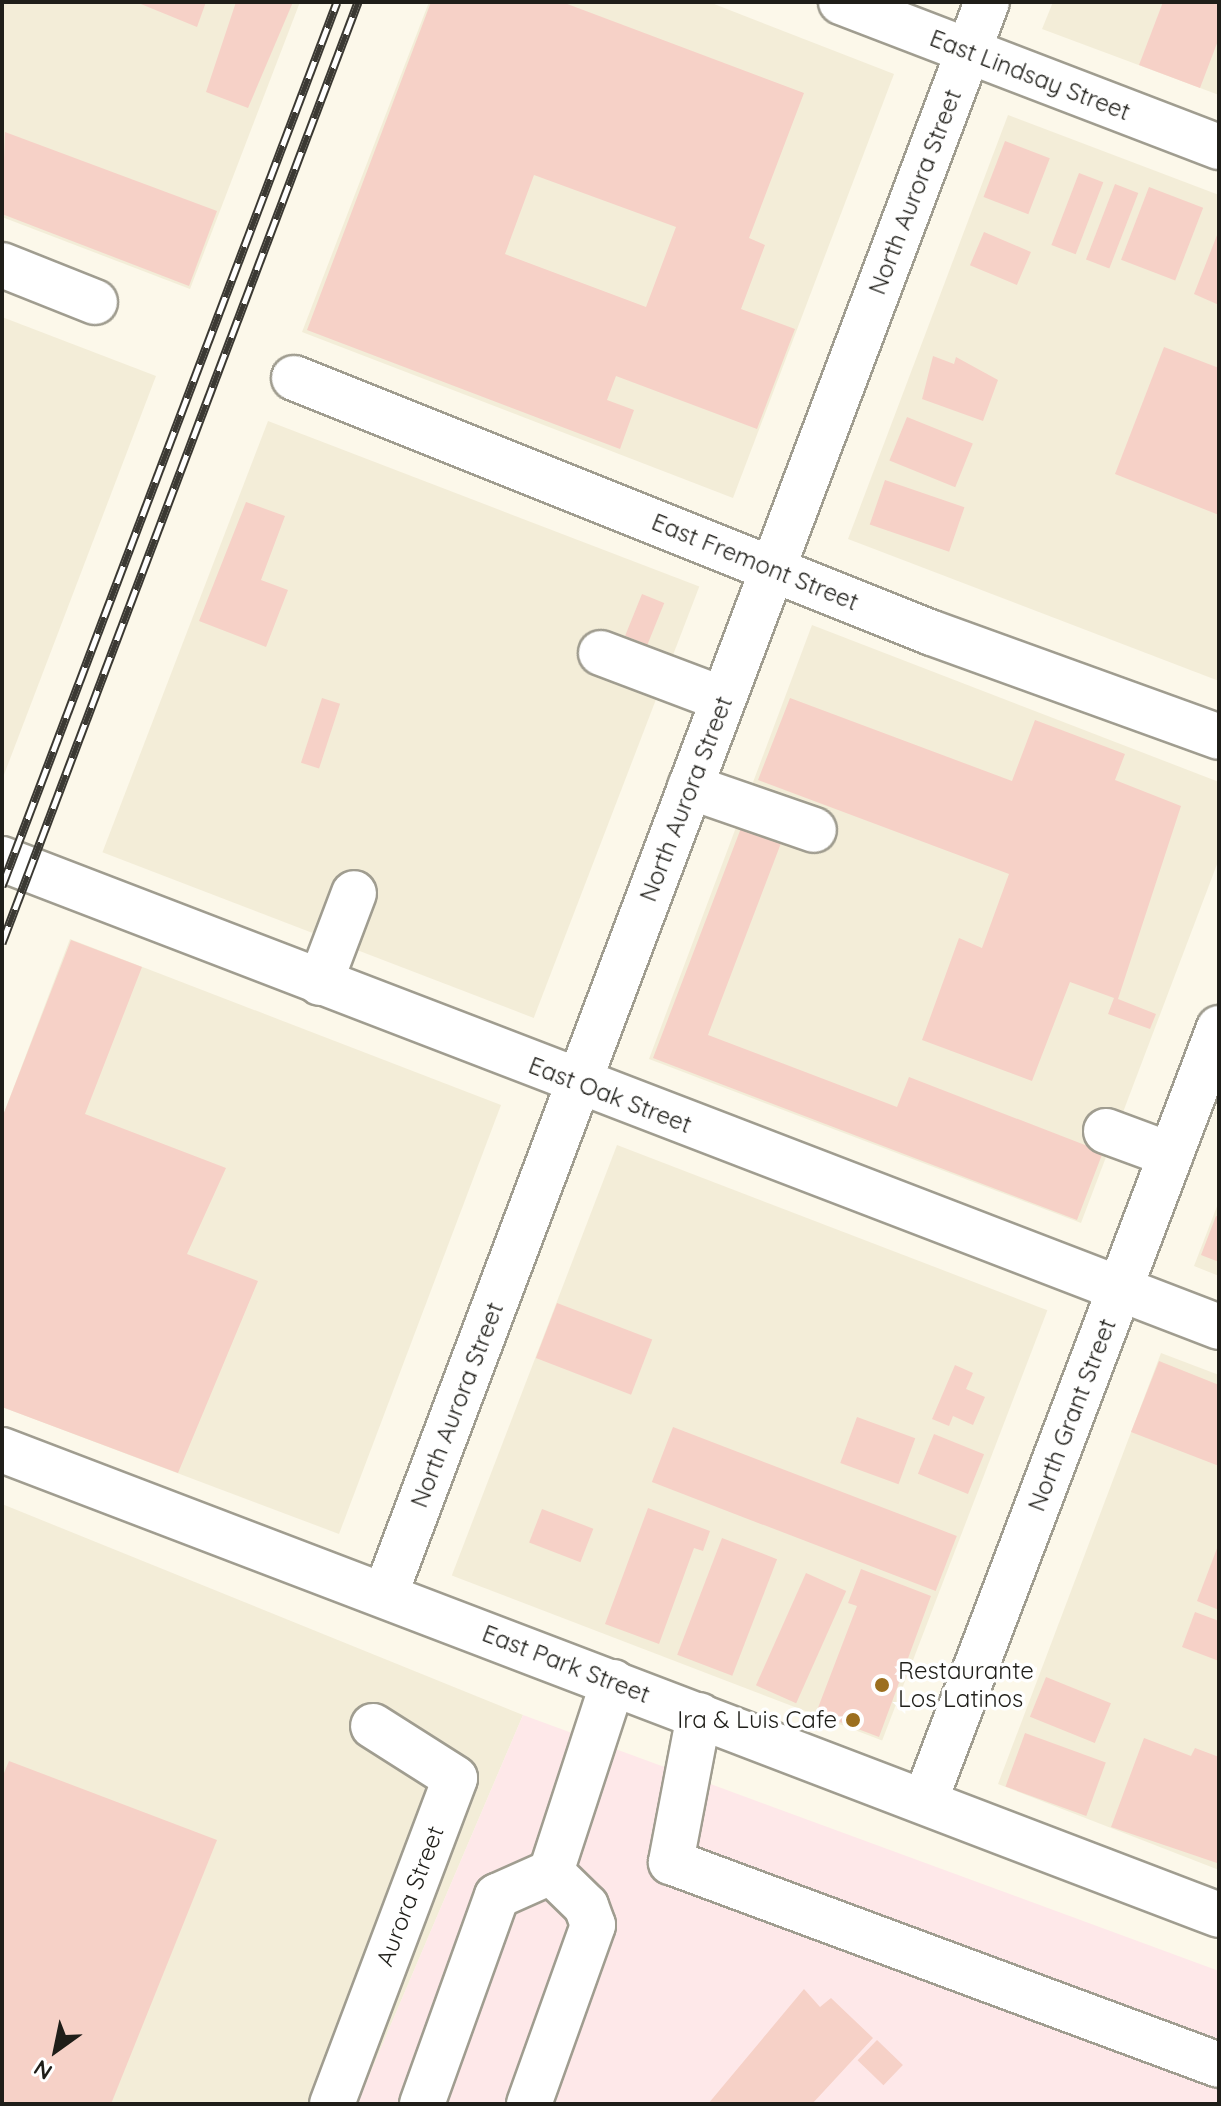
<!DOCTYPE html>
<html>
<head>
<meta charset="utf-8">
<style>
  body { margin:0 }
  #map { position:relative; width:1221px; height:2106px; overflow:hidden; background:#fcf8ea; font-family:Quicksand,sans-serif }
  div>[style] { position:absolute }
  .built>* { inset:0; background:#f3edd8; transform-origin:0 0 }
  .education>* { inset:0; background:#fee8e9 }
  .building>* { inset:0; background:#f6d1c7; transform-origin:0 0 }
  .roads { filter:drop-shadow(2px 0 #a09d90) drop-shadow(-2px 0 #a09d90) drop-shadow(0 2px #a09d90) drop-shadow(0 -2px #a09d90) }
  .minor>* { height:44px; margin:-22px; padding:0 22px; transform-origin:22px; border-radius:22px; background:#fff }
  .rail>* { height:9px; margin-top:-4.5px; transform-origin:0; background:repeating-linear-gradient(90deg,#fff 0 18px,#3b3933 0 36px); box-sizing:border-box; border-block:2px solid #3b3933 }
  .dots>* { width:22px; height:22px; translate:-50% -50%; box-sizing:border-box; border:4px solid #fff; border-radius:50% }
  span { translate:-50% -50%; white-space:nowrap; text-align:center; line-height:1.15; -webkit-text-stroke:7px #fff; paint-order:stroke }
  .street-label { font-size:24px; color:#1f1e19 }
  .poi-label { font-size:24px; color:#1f1e19 }
  .left { translate:0 -50%; text-align:left }
  .right { translate:-100% -50%; text-align:right }
  .frame { position:absolute; inset:0; border:4px solid #1f1e19; pointer-events:none }
  .north { position:absolute; left:16px; top:2010px; width:80px; height:80px; -webkit-text-stroke:6px #fff; paint-order:stroke; rotate:213deg; font-size:22px; font-weight:700; line-height:32px; text-align:center; color:#1f1e19 }
  .north::after { content:''; display:block; margin:auto; width:28px; height:36px; background:#1f1e19; clip-path:polygon(50% 0,100% 100%,50% 72%,0 100%) }
</style>
</head>
<body>
<div id="map">
  <div class="built">
    <div style="clip-path:polygon(2px 2px,300px 2px,190px 289px,2px 217px)"></div>
    <div style="clip-path:polygon(429px 2px,709px 2px,894px 74px,733px 498px,302px 332px)"></div>
    <div style="clip-path:polygon(1053px 2px,1219px 2px,1219px 95px,1042px 29px)"></div>
    <div style="clip-path:polygon(1008px 115px,1219px 195px,1219px 681px,848px 539px)"></div>
    <div style="clip-path:polygon(2px 317px,156px 376px,2px 780px)"></div>
    <div style="left:268px;top:421px;width:462px;height:462px;rotate:21deg"></div>
    <div style="clip-path:polygon(812px 625px,1219px 782px,1219px 859px,1081px 1223px,649px 1059px)"></div>
    <div style="clip-path:polygon(70px 939px,501px 1105px,339px 1534px,2px 1407px,2px 1118px)"></div>
    <div style="left:617px;top:1145px;width:461px;height:461px;rotate:21deg"></div>
    <div style="clip-path:polygon(1219px 1201px,1219px 1276px,1194px 1266px)"></div>
    <div style="clip-path:polygon(1161px 1353px,1219px 1375px,1219px 1870px,998px 1784px)"></div>
    <div style="clip-path:polygon(2px 1504px,523px 1715px,357px 2104px,2px 2104px)"></div>
  </div>
  <div class="education">
    <div style="clip-path:polygon(523px 1715px,1219px 1971px,1219px 2104px,357px 2104px)"></div>
  </div>
  <div class="building">
    <div style="clip-path:polygon(136px 2px,206px 2px,197px 27px)"></div>
    <div style="clip-path:polygon(236px 2px,293px 2px,248px 108px,206px 92px)"></div>
    <div style="clip-path:polygon(evenodd,431px 2px,562px 2px,804px 93px,749px 238px,765px 245px,741px 309px,795px 329px,757px 429px,616px 376px,607px 400px,634px 410px,620px 449px,307px 330px,431px 2px,534px 175px,676px 227px,646px 307px,505px 254px,534px 175px)"></div>
    <div style="clip-path:polygon(1163px 2px,1219px 2px,1219px 38px,1200px 88px,1139px 65px)"></div>
    <div style="clip-path:polygon(5px 132px,217px 211px,189px 286px,2px 214px)"></div>
    <div style="left:1005px;top:141px;width:48px;height:60px;rotate:21deg"></div>
    <div style="left:1079px;top:173px;width:26px;height:77px;rotate:21deg"></div>
    <div style="left:1115px;top:184px;width:25px;height:81px;rotate:21deg"></div>
    <div style="left:1149px;top:187px;width:58px;height:78px;rotate:21deg"></div>
    <div style="clip-path:polygon(1219px 230px,1219px 305px,1194px 294px)"></div>
    <div style="left:984px;top:232px;width:51px;height:36px;rotate:23deg"></div>
    <div style="clip-path:polygon(1164px 347px,1219px 368px,1219px 515px,1115px 474px)"></div>
    <div style="clip-path:polygon(933px 356px,954px 364px,956px 357px,998px 380px,983px 421px,922px 399px)"></div>
    <div style="left:907px;top:417px;width:71px;height:47px;rotate:22deg"></div>
    <div style="left:885px;top:480px;width:84px;height:47px;rotate:19deg"></div>
    <div style="clip-path:polygon(246px 502px,285px 516px,261px 580px,288px 590px,266px 647px,199px 621px)"></div>
    <div style="left:642px;top:594px;width:24px;height:45px;rotate:22deg"></div>
    <div style="left:322px;top:698px;width:19px;height:68px;rotate:18deg"></div>
    <div style="clip-path:polygon(790px 698px,1012px 781px,1035px 720px,1125px 754px,1115px 780px,1181px 806px,1118px 999px,1156px 1014px,1150px 1029px,1108px 1014px,1114px 998px,1070px 982px,1032px 1081px,922px 1040px,959px 938px,982px 948px,1009px 874px,758px 780px)"></div>
    <div style="clip-path:polygon(746px 815px,786px 830px,708px 1035px,897px 1107px,909px 1077px,1103px 1152px,1077px 1220px,653px 1058px)"></div>
    <div style="clip-path:polygon(71px 940px,142px 967px,85px 1114px,226px 1168px,187px 1254px,258px 1281px,178px 1473px,2px 1407px,2px 1118px)"></div>
    <div style="clip-path:polygon(1216px 1216px,1219px 1217px,1219px 1262px,1201px 1255px)"></div>
    <div style="left:557px;top:1303px;width:102px;height:59px;rotate:21deg"></div>
    <div style="clip-path:polygon(1159px 1361px,1219px 1385px,1219px 1466px,1131px 1432px)"></div>
    <div style="clip-path:polygon(955px 1365px,973px 1373px,966px 1389px,985px 1397px,973px 1425px,953px 1416px,949px 1426px,932px 1419px)"></div>
    <div style="left:857px;top:1417px;width:62px;height:49px;rotate:20deg"></div>
    <div style="left:673px;top:1427px;width:304px;height:59px;rotate:21deg"></div>
    <div style="left:934px;top:1434px;width:54px;height:43px;rotate:22deg"></div>
    <div style="clip-path:polygon(648px 1508px,710px 1531px,703px 1551px,694px 1548px,659px 1644px,605px 1624px)"></div>
    <div style="left:542px;top:1509px;width:55px;height:36px;rotate:21deg"></div>
    <div style="left:722px;top:1538px;width:59px;height:125px;rotate:21deg"></div>
    <div style="clip-path:polygon(1219px 1543px,1219px 1610px,1197px 1601px)"></div>
    <div style="clip-path:polygon(861px 1569px,931px 1596px,879px 1737px,816px 1713px,857px 1606px,848px 1603px)"></div>
    <div style="left:806px;top:1573px;width:44px;height:123px;rotate:24deg"></div>
    <div style="clip-path:polygon(1195px 1612px,1219px 1621px,1219px 1661px,1182px 1647px)"></div>
    <div style="left:1046px;top:1677px;width:70px;height:43px;rotate:22deg"></div>
    <div style="left:1025px;top:1733px;width:86px;height:57px;rotate:20deg"></div>
    <div style="clip-path:polygon(1144px 1738px,1191px 1756px,1195px 1748px,1219px 1757px,1217px 1863px,1111px 1827px)"></div>
    <div style="clip-path:polygon(9px 1761px,217px 1840px,111px 2104px,2px 2104px,2px 1778px)"></div>
    <div style="clip-path:polygon(804px 1989px,820px 2007px,831px 1998px,873px 2038px,812px 2104px,708px 2104px)"></div>
    <div style="left:877px;top:2040px;width:36px;height:28px;rotate:44deg"></div>
  </div>
  <div class="roads">
    <div class="minor">
      <div style="left:841px;top:2px;width:405px;rotate:21deg"></div>
      <div style="left:2px;top:265px;width:100px;rotate:21.7deg"></div>
      <div style="left:294px;top:378px;width:687px;rotate:21.79deg"></div>
      <div style="left:932px;top:633px;width:305px;rotate:19.9deg"></div>
      <div style="left:601px;top:653px;width:130px;rotate:20.7deg"></div>
      <div style="left:690px;top:787px;width:131px;rotate:19.1deg"></div>
      <div style="left:2px;top:859px;width:1304px;rotate:21.03deg"></div>
      <div style="left:320px;top:983px;width:96px;rotate:-69.3deg"></div>
      <div style="left:1106px;top:1131px;width:69px;rotate:20.3deg"></div>
      <div style="left:2px;top:1450px;width:1303px;rotate:20.91deg"></div>
      <div style="left:385px;top:1595px;width:1703px;rotate:-69.3deg"></div>
      <div style="left:699px;top:1715px;width:150px;rotate:100.8deg"></div>
      <div style="left:671px;top:1862px;width:584px;rotate:20.33deg"></div>
      <div style="left:925px;top:1801px;width:827px;rotate:-69.18deg"></div>
      <div style="left:332px;top:2104px;width:348px;rotate:-69.3deg"></div>
      <div style="left:455px;top:1778px;width:97px;rotate:-147.6deg"></div>
      <div style="left:422px;top:2104px;width:221px;rotate:-70.2deg"></div>
      <div style="left:497px;top:1896px;width:59px;rotate:-24deg"></div>
      <div style="left:551px;top:1872px;width:200px;rotate:-71.9deg"></div>
      <div style="left:529px;top:2104px;width:190px;rotate:-70.3deg"></div>
      <div style="left:593px;top:1925px;width:20px;rotate:-110deg"></div>
      <div style="left:586px;top:1906px;width:49px;rotate:-135.8deg"></div>
    </div>
  </div>
  <div class="rail">
    <div style="left:2px;top:886px;width:945px;rotate:-69.25deg"></div>
    <div style="left:2px;top:943px;width:1006px;rotate:-69.28deg"></div>
  </div>
  <div class="dots">
    <div style="left:882px;top:1685px;background:#9c6f1f"></div>
    <div style="left:853px;top:1720px;background:#9c6f1f"></div>
  </div>
  <div class="street-label">
    <span style="left:1030px;top:75px;rotate:21deg">East Lindsay Street</span>
    <span style="left:915px;top:192px;rotate:-69deg">North Aurora Street</span>
    <span style="left:755px;top:562px;rotate:22deg">East Fremont Street</span>
    <span style="left:686px;top:799px;rotate:-69deg">North Aurora Street</span>
    <span style="left:610px;top:1095px;rotate:21deg">East Oak Street</span>
    <span style="left:457px;top:1405px;rotate:-69deg">North Aurora Street</span>
    <span style="left:1072px;top:1415px;rotate:-69deg">North Grant Street</span>
    <span style="left:566px;top:1664px;rotate:21deg">East Park Street</span>
    <span style="left:410px;top:1896px;rotate:-69deg">Aurora Street</span>
  </div>
  <div class="poi-label">
    <span class="left" style="left:898px;top:1685px">Restaurante<br>Los Latinos</span>
    <span class="right" style="left:837px;top:1720px">Ira &amp; Luis Cafe</span>
  </div>
  <div class="frame"></div>
  <div class="north">N</div>
</div>
</body>
</html>
